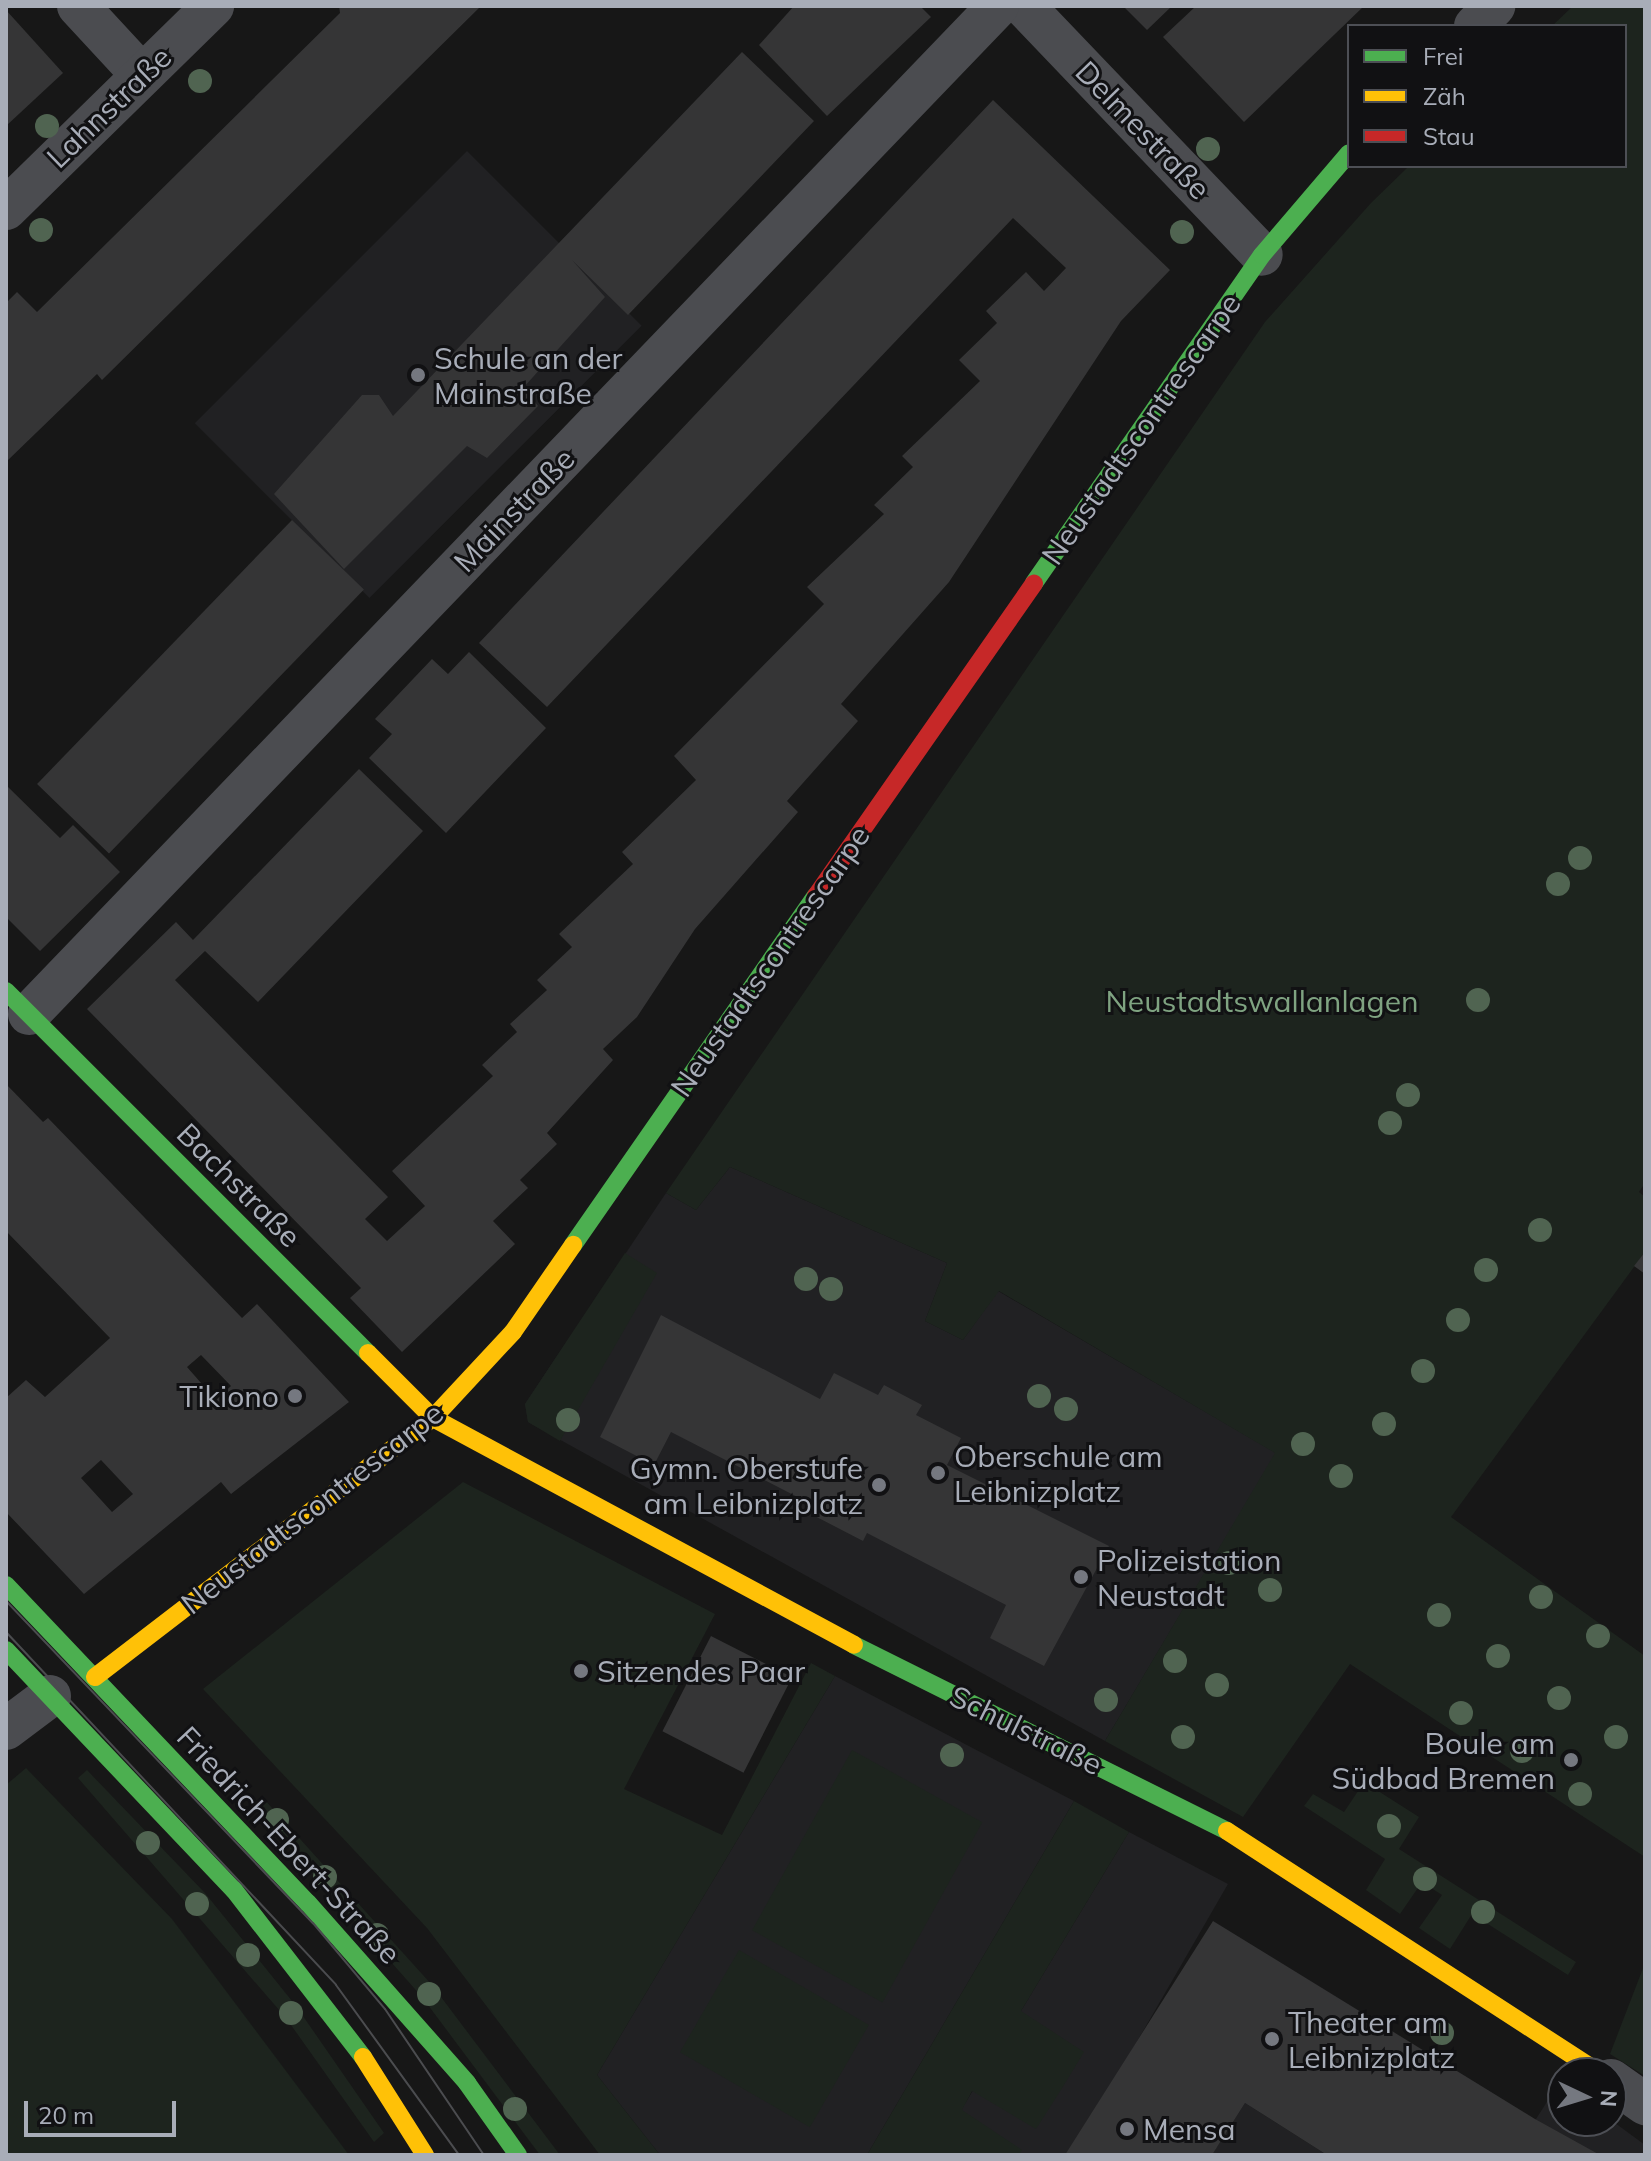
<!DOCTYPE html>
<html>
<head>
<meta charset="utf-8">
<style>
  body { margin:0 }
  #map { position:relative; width:1651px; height:2161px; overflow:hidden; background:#171717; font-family:Mulish,sans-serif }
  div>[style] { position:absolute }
  .built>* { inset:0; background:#212123; transform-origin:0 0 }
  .green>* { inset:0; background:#1d241e; transform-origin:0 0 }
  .building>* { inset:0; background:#353536; transform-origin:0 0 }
  .street>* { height:42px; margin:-21px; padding:0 21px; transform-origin:21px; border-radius:21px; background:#4b4c50 }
  .fast>* { height:18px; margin:-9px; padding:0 9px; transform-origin:9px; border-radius:9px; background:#4caf50 }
  .slow>* { height:18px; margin:-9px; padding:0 9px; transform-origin:9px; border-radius:9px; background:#ffc107 }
  .jam>* { height:18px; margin:-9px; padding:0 9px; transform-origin:9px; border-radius:9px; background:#c62828 }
  .tram>* { height:2px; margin:-1px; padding:0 1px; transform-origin:1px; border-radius:1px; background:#4b4c4f }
  .trees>* { width:24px; height:24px; margin:-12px; border-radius:50%; background:#506451 }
  .dots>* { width:22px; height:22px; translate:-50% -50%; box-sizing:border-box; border:4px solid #111113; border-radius:50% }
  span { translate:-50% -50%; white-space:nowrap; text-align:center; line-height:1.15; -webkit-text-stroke:6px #111113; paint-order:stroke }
  .street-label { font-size:30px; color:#a8adb8 }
  .poi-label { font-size:30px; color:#a8adb8 }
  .left { translate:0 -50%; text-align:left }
  .right { translate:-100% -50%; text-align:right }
  .park-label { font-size:30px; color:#7fa381 }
  .frame { position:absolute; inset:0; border:8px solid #a8adb8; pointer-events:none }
  .legend { position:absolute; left:1347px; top:24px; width:280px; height:144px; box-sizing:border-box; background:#111113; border:2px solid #4d4f55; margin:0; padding:10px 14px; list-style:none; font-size:24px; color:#a8adb8 }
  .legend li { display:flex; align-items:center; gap:16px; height:40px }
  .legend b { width:40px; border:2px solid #4d4f55 }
  .north { position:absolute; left:1547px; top:2057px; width:80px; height:80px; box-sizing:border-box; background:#111113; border:2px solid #4d4f55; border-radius:50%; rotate:94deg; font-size:22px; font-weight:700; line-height:32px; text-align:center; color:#a8adb8 }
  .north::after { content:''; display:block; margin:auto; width:28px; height:36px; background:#757880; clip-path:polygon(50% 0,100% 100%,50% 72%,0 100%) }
  .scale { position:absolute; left:24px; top:2101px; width:152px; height:36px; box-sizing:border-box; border:4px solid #a8adb8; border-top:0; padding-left:10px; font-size:24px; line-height:28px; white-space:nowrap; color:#a8adb8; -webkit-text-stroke:6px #111113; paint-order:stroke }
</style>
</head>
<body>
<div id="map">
  <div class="built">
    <div style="left:467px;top:151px;width:247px;height:385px;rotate:45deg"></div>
    <div style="clip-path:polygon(730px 1167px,947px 1263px,925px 1321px,963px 1340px,998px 1291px,1276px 1453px,1105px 1741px,528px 1422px,525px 1404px,666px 1193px,696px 1210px)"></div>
    <div style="clip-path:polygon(835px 1676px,1074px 1801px,867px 2155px,660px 2155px,597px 2075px)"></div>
    <div style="clip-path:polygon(1129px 1832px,1228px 1884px,1109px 2090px,1213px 2153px,1245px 2103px,1327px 2155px,934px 2155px)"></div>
    <div style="clip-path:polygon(1559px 2083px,1563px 2121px,1611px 2120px,1645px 2145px,1645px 2155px,1513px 2155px)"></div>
  </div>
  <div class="green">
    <div style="clip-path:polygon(1573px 6px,1645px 6px,1645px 1183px,1639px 1192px,1645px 1197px,1645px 1252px,1451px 1517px,1645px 1656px,1645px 1857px,1350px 1664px,1243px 1817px,1105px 1741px,1275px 1453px,999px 1291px,963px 1340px,925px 1321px,947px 1263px,730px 1167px,696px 1210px,666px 1193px,1265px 322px,1371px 203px,1409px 166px,1625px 166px,1625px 26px,1552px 26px)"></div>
    <div style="clip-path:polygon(625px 1253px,657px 1273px,560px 1441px,528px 1422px,525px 1404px)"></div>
    <div style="clip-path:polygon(463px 1482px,715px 1614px,624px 1789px,722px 1835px,811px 1663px,835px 1676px,597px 2075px,660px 2155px,600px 2155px,427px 1928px,203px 1689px)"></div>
    <div style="left:852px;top:1750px;width:149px;height:206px;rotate:29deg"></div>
    <div style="clip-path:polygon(26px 1768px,172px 1919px,349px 2155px,6px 2155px,6px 1785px)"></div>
    <div style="clip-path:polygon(87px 1770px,205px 1893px,296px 2006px,384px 2133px,374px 2142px,286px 2018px,78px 1778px)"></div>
    <div style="clip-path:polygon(1364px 1782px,1419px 1817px,1399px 1849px,1576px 1962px,1568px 1975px,1472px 1914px,1450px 1949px,1419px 1928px,1442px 1895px,1422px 1882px,1400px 1914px,1366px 1890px,1385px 1859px,1304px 1806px,1313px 1794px,1344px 1812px)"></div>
    <div style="clip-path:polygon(263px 1798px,432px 1985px,560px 2155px,540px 2155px,422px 1997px,255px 1809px)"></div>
    <div style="clip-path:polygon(1074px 1801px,1129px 1832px,1021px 2011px,1084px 2052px,1064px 2085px,1036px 2129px,972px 2091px,962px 2110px,1022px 2150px,1019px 2155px,867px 2155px)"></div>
    <div style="left:739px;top:1950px;width:150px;height:118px;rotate:30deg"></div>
    <div style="clip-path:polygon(1645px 1963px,1645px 2076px,1610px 2054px)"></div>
  </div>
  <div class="building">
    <div style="clip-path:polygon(339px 6px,481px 6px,102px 380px,97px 374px,6px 462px,6px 303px,17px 292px,37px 312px,340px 13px)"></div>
    <div style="clip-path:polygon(794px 6px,920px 6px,931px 17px,827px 116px,759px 45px)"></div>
    <div style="clip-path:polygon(1123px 6px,1172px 6px,1147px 30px)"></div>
    <div style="clip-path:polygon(1196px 6px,1364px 6px,1244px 122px,1163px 37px)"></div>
    <div style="clip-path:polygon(6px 10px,63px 73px,6px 126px)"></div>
    <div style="clip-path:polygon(742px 52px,814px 121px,628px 315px,572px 260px,605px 297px,524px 387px,538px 406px,487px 458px,467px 446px,344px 569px,274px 494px,362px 395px,379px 395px,393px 416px)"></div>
    <div style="clip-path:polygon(993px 100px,1170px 270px,1121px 321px,949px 582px,841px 704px,858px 721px,787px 801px,798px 812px,695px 929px,637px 1017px,603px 1049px,613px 1060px,547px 1133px,557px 1144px,520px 1180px,528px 1188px,493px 1221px,515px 1244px,402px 1352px,350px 1298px,361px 1288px,87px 1009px,176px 922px,193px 940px,359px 769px,423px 831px,258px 1002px,205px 951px,175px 980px,388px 1197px,365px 1219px,387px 1241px,425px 1206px,392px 1171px,493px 1076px,482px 1065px,517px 1032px,510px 1024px,547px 990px,537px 980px,572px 947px,559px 934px,633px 864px,622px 852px,696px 780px,674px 756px,824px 604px,807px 587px,884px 514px,874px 505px,913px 467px,902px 456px,980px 381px,959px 360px,997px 323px,986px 311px,1026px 272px,1044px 291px,1066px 268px,1013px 218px,547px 707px,479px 643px)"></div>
    <div style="left:292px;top:520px;width:100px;height:367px;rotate:44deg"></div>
    <div style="clip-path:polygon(469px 652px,546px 728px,446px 833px,369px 758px,392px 734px,375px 719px,432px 659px,448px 674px)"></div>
    <div style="clip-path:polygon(6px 785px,60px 838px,73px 825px,120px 872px,40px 951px,6px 917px)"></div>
    <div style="clip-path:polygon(evenodd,6px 1084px,43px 1122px,48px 1118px,242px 1318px,257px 1304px,349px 1402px,231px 1494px,221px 1482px,84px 1594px,6px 1512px,6px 1398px,26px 1380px,45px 1397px,110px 1338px,6px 1231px,6px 1084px,201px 1355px,231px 1386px,216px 1400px,187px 1367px,201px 1355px,6px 1084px,101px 1460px,133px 1494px,112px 1512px,81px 1478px,101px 1460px)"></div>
    <div style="clip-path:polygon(1645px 1252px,1645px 1274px,1634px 1266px)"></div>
    <div style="clip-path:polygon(661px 1315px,820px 1399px,834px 1373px,878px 1395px,884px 1385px,922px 1405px,916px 1415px,961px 1438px,947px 1465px,1109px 1546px,1044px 1666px,990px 1638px,1006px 1605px,867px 1533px,863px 1541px,807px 1512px,811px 1504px,671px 1432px,654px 1465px,600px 1437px)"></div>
    <div style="left:711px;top:1636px;width:91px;height:107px;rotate:27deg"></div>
    <div style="clip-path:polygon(1213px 1921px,1535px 2119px,1600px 2155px,1327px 2155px,1245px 2103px,1212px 2155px,1065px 2155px)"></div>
  </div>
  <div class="street">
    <div style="left:78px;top:6px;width:94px;rotate:47.2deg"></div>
    <div style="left:1024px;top:6px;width:344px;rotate:46.3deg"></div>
    <div style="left:1475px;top:26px;width:28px;rotate:-46deg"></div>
    <div style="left:6px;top:209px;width:290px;rotate:-44.4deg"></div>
    <div style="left:29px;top:1014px;width:1398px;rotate:-46.13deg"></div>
    <div style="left:6px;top:1729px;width:55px;rotate:-36.9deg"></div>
    <div style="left:1611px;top:2080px;width:42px;rotate:35.2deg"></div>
  </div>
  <div class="fast">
    <div style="left:1034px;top:583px;width:399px;rotate:-55.2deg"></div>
    <div style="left:1262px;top:255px;width:134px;rotate:-49.5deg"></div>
    <div style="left:6px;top:991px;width:512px;rotate:45deg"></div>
    <div style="left:573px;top:1245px;width:425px;rotate:-55.2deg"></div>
    <div style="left:6px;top:1585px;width:439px;rotate:46.5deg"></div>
    <div style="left:308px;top:1903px;width:240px;rotate:48.5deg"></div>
    <div style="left:467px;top:2083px;width:88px;rotate:54.7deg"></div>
    <div style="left:854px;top:1645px;width:417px;rotate:26.5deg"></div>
    <div style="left:6px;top:1650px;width:331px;rotate:46.5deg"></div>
    <div style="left:234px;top:1890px;width:211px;rotate:52.3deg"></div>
  </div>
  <div class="slow">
    <div style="left:368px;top:1353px;width:92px;rotate:45deg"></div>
    <div style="left:433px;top:1418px;width:478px;rotate:28.3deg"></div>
    <div style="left:95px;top:1677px;width:426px;rotate:-37.5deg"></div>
    <div style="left:433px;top:1418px;width:117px;rotate:-47.1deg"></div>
    <div style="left:513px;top:1332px;width:106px;rotate:-55.4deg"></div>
    <div style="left:1227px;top:1831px;width:445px;rotate:33deg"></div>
    <div style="left:363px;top:2057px;width:116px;rotate:57.7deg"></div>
  </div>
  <div class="jam">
    <div style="left:816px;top:896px;width:381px;rotate:-55.1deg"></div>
  </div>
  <div class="tram">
    <div style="left:6px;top:1601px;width:445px;rotate:46.4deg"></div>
    <div style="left:313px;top:1923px;width:112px;rotate:50.1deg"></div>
    <div style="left:385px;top:2009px;width:176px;rotate:55.9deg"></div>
    <div style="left:6px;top:1632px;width:483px;rotate:46.9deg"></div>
    <div style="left:336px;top:1985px;width:210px;rotate:54.1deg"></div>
  </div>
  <div class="trees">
    <div style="left:200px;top:81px"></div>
    <div style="left:47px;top:126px"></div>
    <div style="left:1208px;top:149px"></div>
    <div style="left:41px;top:230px"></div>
    <div style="left:1182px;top:232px"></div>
    <div style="left:1580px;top:858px"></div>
    <div style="left:1558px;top:884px"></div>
    <div style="left:1478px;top:1000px"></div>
    <div style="left:1408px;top:1095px"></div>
    <div style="left:1390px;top:1123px"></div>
    <div style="left:1540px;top:1230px"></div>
    <div style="left:1486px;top:1270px"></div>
    <div style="left:806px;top:1279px"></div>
    <div style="left:831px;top:1289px"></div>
    <div style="left:1458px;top:1320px"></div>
    <div style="left:1423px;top:1371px"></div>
    <div style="left:1039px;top:1396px"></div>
    <div style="left:1066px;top:1409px"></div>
    <div style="left:568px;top:1420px"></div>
    <div style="left:1384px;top:1424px"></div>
    <div style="left:1303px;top:1444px"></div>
    <div style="left:1341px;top:1476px"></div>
    <div style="left:1229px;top:1563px"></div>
    <div style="left:1270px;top:1590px"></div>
    <div style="left:1541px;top:1597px"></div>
    <div style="left:1439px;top:1615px"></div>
    <div style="left:1598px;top:1636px"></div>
    <div style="left:1498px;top:1656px"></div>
    <div style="left:1175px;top:1661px"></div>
    <div style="left:1217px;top:1685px"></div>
    <div style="left:1559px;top:1698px"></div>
    <div style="left:1106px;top:1700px"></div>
    <div style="left:1461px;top:1713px"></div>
    <div style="left:1183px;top:1737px"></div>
    <div style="left:1616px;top:1737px"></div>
    <div style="left:1522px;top:1751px"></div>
    <div style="left:952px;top:1755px"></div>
    <div style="left:1580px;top:1794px"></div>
    <div style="left:277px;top:1820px"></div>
    <div style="left:1389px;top:1826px"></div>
    <div style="left:148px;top:1843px"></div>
    <div style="left:325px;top:1877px"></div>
    <div style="left:1425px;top:1879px"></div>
    <div style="left:197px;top:1904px"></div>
    <div style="left:1483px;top:1912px"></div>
    <div style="left:377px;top:1935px"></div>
    <div style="left:248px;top:1955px"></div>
    <div style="left:429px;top:1994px"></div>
    <div style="left:291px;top:2013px"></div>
    <div style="left:1442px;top:2033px"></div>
    <div style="left:515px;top:2109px"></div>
  </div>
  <div class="dots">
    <div style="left:418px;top:375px;background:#757880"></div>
    <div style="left:295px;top:1396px;background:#757880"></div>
    <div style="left:938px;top:1473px;background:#757880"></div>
    <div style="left:879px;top:1485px;background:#757880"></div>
    <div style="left:1081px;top:1577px;background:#757880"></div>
    <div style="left:581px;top:1671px;background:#757880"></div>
    <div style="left:1571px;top:1760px;background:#757880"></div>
    <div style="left:1272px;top:2039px;background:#757880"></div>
    <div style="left:1127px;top:2129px;background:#757880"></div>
  </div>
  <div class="street-label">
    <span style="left:109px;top:107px;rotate:-44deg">Lahnstraße</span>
    <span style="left:1143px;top:130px;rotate:46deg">Delmestraße</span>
    <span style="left:1141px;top:429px;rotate:-55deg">Neustadtscontrescarpe</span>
    <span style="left:514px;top:510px;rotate:-46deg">Mainstraße</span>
    <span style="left:770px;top:961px;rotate:-55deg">Neustadtscontrescarpe</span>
    <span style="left:239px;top:1185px;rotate:45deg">Bachstraße</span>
    <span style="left:312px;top:1508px;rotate:-38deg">Neustadtscontrescarpe</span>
    <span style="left:1026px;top:1730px;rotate:26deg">Schulstraße</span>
    <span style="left:289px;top:1845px;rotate:47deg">Friedrich-Ebert-Straße</span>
  </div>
  <div class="poi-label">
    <span class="left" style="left:434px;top:375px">Schule an der<br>Mainstraße</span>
    <span class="right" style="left:279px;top:1396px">Tikiono</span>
    <span class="left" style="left:954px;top:1473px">Oberschule am<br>Leibnizplatz</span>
    <span class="right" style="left:863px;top:1485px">Gymn. Oberstufe<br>am Leibnizplatz</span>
    <span class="left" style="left:1097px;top:1577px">Polizeistation<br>Neustadt</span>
    <span class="left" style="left:597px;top:1671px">Sitzendes Paar</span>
    <span class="right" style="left:1555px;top:1760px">Boule am<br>Südbad Bremen</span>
    <span class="left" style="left:1288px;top:2039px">Theater am<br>Leibnizplatz</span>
    <span class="left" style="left:1143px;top:2129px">Mensa</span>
  </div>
  <div class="park-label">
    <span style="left:1262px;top:1001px">Neustadtswallanlagen</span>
  </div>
  <div class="frame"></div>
  <ul class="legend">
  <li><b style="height:10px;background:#4caf50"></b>Frei</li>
  <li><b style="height:10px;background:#ffc107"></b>Zäh</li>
  <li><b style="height:10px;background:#c62828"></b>Stau</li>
  </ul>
  <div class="north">N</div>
  <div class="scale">20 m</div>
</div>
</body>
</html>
